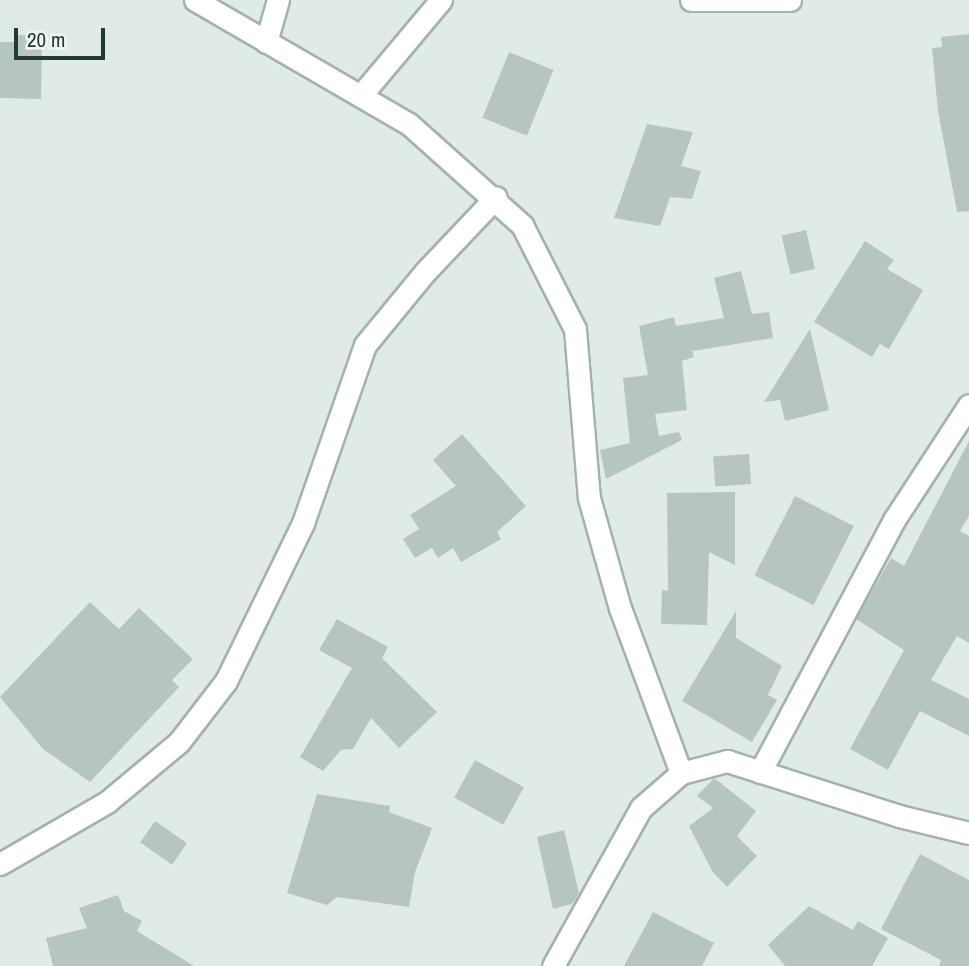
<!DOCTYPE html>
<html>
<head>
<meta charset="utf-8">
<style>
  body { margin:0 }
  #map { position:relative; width:969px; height:966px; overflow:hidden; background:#e0ebe5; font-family:"Archivo Narrow",sans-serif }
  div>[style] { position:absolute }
  .building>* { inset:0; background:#b6c6be; transform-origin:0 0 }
  .roads { filter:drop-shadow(2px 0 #a3b3ac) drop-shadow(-2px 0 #a3b3ac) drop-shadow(0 2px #a3b3ac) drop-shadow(0 -2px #a3b3ac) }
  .minor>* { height:21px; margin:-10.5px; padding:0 10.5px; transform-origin:10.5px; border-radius:10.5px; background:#fff }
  span { translate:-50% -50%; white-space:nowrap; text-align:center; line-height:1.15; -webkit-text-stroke:5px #f1f8f4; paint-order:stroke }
  .scale { position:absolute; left:14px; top:28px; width:91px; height:32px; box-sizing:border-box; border:4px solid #213b32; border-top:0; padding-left:9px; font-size:21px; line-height:24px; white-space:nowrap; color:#213b32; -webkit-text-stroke:5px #f1f8f4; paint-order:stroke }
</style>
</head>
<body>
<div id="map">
  <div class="building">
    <div style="clip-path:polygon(969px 34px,969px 211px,957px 212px,938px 111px,932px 48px,942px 47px,941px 37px)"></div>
    <div style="clip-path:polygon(18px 35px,42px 36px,41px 99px,0 98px,0 42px,18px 42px)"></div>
    <div style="left:509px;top:52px;width:48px;height:71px;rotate:22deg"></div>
    <div style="clip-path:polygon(647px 124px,693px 132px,681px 166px,701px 171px,692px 199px,670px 197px,660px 226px,614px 218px)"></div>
    <div style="left:806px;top:230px;width:40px;height:25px;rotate:77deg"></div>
    <div style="clip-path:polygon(865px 241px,894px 260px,887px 269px,923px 290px,889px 349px,880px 344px,872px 357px,814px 322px)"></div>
    <div style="clip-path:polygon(741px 271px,752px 314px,769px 312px,773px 338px,692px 351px,694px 357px,682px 361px,687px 410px,655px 414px,659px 436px,679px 432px,682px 440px,606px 479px,600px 450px,630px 443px,623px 378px,648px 375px,639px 326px,674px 317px,676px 326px,724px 318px,714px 278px)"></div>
    <div style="clip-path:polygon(810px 329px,829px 410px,785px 421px,780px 400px,764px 402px)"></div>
    <div style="clip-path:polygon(462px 434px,526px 506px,497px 532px,501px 539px,461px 562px,453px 548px,438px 558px,432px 548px,415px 558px,403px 539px,419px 529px,410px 515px,456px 486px,433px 460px)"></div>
    <div style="clip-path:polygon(969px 441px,969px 516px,960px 531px,969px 536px,969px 643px,957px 636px,931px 680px,969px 699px,969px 736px,920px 711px,888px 770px,850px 749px,904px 650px,856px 619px,891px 558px,904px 566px)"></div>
    <div style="left:749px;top:454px;width:30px;height:36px;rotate:86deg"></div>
    <div style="clip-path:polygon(735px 492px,735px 565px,709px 552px,707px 625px,661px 624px,662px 590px,668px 591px,667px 493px)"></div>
    <div style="left:795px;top:496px;width:66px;height:89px;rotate:27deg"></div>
    <div style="clip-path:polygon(90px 602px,119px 629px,139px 608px,193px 659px,172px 680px,179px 687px,90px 782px,43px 749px,0 697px)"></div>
    <div style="clip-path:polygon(736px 611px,736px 638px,782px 666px,768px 695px,777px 700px,752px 742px,682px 701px)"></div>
    <div style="clip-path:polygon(337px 619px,388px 647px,382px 658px,437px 712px,399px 748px,371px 718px,353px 749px,341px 750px,323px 771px,300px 757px,352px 668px,319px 650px)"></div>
    <div style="left:475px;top:760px;width:56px;height:43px;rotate:29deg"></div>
    <div style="clip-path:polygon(714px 778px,756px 811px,737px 836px,757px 856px,727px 887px,712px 871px,689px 826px,713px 808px,697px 796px)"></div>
    <div style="clip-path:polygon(317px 794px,390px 806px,389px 812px,432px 828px,415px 872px,409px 907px,337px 897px,327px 905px,287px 893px)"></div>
    <div style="left:155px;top:821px;width:39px;height:26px;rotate:35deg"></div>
    <div style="clip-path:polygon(564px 830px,579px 893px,572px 904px,553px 909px,537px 837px)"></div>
    <div style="clip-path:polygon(920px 854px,969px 880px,969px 966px,939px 966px,941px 960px,881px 929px)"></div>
    <div style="clip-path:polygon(118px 895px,124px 911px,142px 921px,137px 931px,194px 966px,53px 966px,46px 938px,87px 928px,79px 908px)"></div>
    <div style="clip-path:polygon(809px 906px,853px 930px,858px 921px,888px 938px,872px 966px,785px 966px,768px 945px)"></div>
    <div style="clip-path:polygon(653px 912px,714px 943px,702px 966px,624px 966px)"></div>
  </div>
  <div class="roads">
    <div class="minor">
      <div style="left:195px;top:0;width:247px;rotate:30.1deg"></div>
      <div style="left:409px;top:124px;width:152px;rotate:41.8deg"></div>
      <div style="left:522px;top:225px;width:117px;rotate:63deg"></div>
      <div style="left:575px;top:329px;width:170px;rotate:85.3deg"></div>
      <div style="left:589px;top:498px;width:114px;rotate:74.3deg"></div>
      <div style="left:620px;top:608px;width:176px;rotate:69.7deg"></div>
      <div style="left:681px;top:773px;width:48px;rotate:-14.6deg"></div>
      <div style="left:727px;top:761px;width:181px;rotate:17.7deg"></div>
      <div style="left:899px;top:816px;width:72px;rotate:13.7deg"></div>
      <div style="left:691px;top:0;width:99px"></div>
      <div style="left:266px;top:42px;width:44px;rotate:-74.1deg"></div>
      <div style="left:362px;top:94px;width:123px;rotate:-50deg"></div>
      <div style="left:760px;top:772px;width:285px;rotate:-62deg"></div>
      <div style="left:894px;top:520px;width:137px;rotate:-56.9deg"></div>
      <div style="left:0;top:864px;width:124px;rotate:-30.1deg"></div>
      <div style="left:107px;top:802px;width:94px;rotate:-39.8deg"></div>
      <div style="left:179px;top:742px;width:77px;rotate:-52.4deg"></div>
      <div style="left:226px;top:681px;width:176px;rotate:-64deg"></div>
      <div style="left:303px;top:523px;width:188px;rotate:-70.8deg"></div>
      <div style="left:365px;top:345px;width:94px;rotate:-50.6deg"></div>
      <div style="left:425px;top:272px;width:103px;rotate:-46.6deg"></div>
      <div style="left:553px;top:966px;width:181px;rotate:-60.9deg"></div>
      <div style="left:641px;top:808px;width:53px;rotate:-41.2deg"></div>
    </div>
  </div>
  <div class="scale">20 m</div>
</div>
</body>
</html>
